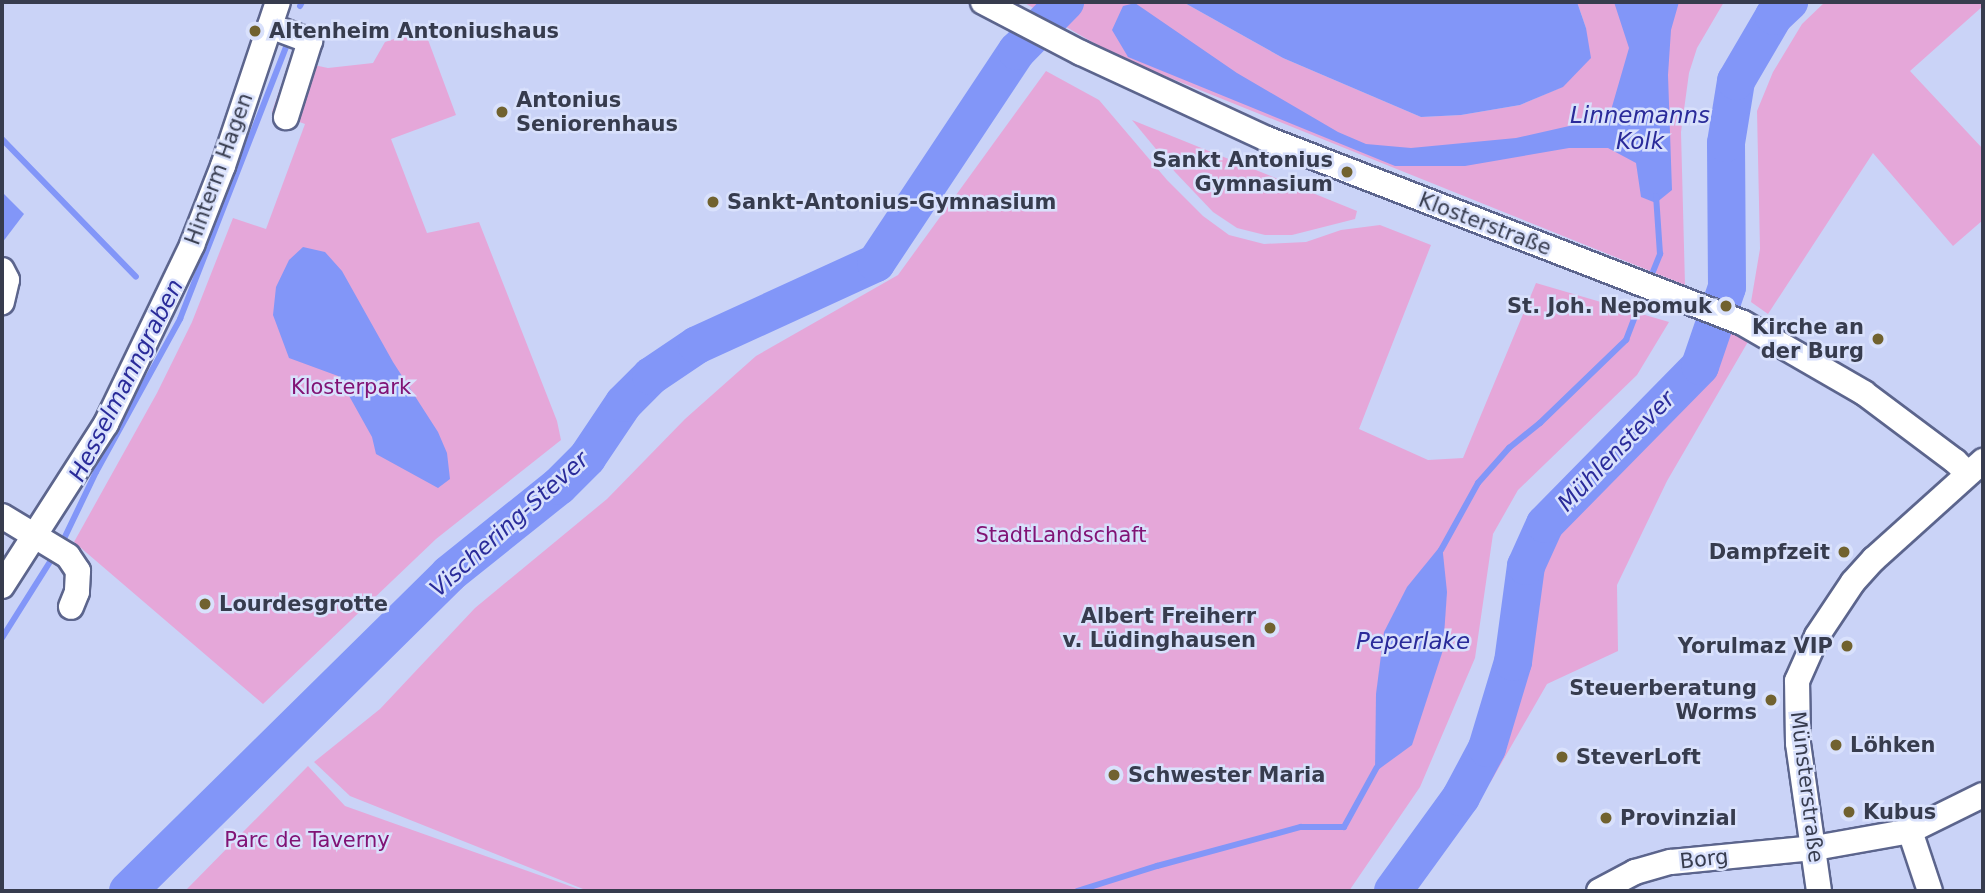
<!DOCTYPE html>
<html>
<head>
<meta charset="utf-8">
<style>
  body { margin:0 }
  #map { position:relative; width:1985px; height:893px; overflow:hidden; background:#cad3f7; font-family:"DejaVu Sans",sans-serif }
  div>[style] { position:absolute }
  .green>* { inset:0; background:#e5a7d9 }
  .water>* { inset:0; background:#8296f8 }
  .stream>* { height:6px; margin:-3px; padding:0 3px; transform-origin:3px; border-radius:3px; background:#8296f8 }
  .river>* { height:38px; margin:-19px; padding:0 19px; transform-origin:19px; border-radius:19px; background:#8296f8 }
  .roads { filter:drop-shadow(2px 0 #5c658d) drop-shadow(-2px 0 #5c658d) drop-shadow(0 2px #5c658d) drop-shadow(0 -2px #5c658d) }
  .minor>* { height:24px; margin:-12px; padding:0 12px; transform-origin:12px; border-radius:12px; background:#fff }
  .dots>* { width:19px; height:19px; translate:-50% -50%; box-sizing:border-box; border:4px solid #d9e1fc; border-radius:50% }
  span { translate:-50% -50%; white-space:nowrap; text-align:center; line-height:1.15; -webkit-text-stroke:5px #d9e1fc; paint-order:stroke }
  .poi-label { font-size:21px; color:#373c4e; font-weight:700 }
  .left { translate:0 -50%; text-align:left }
  .right { translate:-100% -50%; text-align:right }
  .street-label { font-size:21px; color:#373c4e }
  .park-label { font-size:21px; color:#811375 }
  .water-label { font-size:23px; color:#2a2b9a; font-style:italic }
  .frame { position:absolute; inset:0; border:4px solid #373c4e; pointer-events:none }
</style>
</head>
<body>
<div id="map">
  <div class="green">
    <div style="clip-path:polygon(1023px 2px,1183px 2px,1283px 58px,1421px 117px,1461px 115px,1520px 105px,1562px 87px,1586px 28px,1577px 2px,1724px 2px,1697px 48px,1689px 73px,1681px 132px,1685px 285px,1118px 57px)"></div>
    <div style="clip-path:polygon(1825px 2px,1983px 2px,1983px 6px,1910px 71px,1983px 149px,1983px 220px,1953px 246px,1873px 153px,1768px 314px,1751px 302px,1760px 249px,1757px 111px,1773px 72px,1802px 24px)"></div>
    <div style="clip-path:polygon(424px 29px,456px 115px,391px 139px,427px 233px,479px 222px,557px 421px,561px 440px,436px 539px,263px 704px,74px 542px,157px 393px,192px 322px,233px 218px,266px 229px,305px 124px,272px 112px,290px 60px,328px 68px,373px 63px,385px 42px)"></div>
    <div style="clip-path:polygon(1046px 71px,1099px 100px,1167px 180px,1203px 216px,1229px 235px,1264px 244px,1306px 242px,1341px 230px,1380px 225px,1431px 245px,1359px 429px,1428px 460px,1463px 458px,1536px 283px,1669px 322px,1637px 375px,1518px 490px,1493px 534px,1475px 658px,1420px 787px,1349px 891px,588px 891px,350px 796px,314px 762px,380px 709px,475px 608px,607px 499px,685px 419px,756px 356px,898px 275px)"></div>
    <div style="clip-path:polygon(1132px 120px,1357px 211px,1355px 219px,1292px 235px,1265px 235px,1237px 228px,1213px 212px,1175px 172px)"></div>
    <div style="clip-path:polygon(1729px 331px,1749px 340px,1667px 481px,1617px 585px,1618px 651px,1547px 684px,1490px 783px,1518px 698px,1535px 576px,1558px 528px,1711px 372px)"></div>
    <div style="clip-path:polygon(308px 766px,345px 806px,584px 891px,185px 891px)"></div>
  </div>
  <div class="water">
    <div style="clip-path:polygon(1183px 2px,1577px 2px,1586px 28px,1591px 58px,1563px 87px,1520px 105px,1461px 115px,1421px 117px,1283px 58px)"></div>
    <div style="clip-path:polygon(1614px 2px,1679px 2px,1671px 30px,1668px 75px,1672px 190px,1656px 203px,1641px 197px,1636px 163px,1608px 148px,1569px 148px,1465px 166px,1395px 166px,1128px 57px,1112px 30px,1123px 6px,1135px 3px,1237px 73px,1338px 132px,1366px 144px,1411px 148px,1516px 138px,1609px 117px,1629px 48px)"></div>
    <div style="clip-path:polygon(2px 192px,24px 214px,2px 243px)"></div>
    <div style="clip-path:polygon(303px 247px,325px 252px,342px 271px,393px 362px,438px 432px,447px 453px,450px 479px,438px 488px,376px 454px,372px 437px,338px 376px,289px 358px,273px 315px,276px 287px,289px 260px)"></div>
    <div style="clip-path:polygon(1442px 544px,1447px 592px,1443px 650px,1412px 745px,1375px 772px,1376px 694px,1384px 632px,1407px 587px)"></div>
  </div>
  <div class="stream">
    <div style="left:1055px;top:2px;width:6px;rotate:39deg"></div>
    <div style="left:300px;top:6px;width:4px;rotate:-63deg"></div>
    <div style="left:2px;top:139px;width:192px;rotate:45.8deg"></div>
    <div style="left:1652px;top:274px;width:22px;rotate:-68deg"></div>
    <div style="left:1660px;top:254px;width:58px;rotate:-93.9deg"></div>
    <div style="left:61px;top:545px;width:81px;rotate:-64.4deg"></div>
    <div style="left:96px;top:472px;width:175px;rotate:-61.2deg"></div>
    <div style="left:180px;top:319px;width:292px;rotate:-68.7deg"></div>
    <div style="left:1441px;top:550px;width:77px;rotate:-61.1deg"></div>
    <div style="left:1478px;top:483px;width:47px;rotate:-48.5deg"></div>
    <div style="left:1509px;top:448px;width:40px;rotate:-39deg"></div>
    <div style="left:1540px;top:423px;width:120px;rotate:-44deg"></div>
    <div style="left:1626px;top:340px;width:33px;rotate:-69deg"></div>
    <div style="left:2px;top:638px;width:99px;rotate:-57.8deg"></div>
    <div style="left:1077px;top:891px;width:84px;rotate:-17.4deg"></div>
    <div style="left:1157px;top:866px;width:149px;rotate:-15.2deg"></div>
    <div style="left:1301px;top:827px;width:43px"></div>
    <div style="left:1344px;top:827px;width:68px;rotate:-61.2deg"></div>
  </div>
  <div class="river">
    <div style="left:128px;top:891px;width:451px;rotate:-44.6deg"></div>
    <div style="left:449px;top:574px;width:141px;rotate:-38.7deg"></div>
    <div style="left:559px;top:486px;width:40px;rotate:-45deg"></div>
    <div style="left:587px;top:458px;width:66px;rotate:-56.1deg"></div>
    <div style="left:624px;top:403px;width:38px;rotate:-45deg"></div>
    <div style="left:651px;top:376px;width:55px;rotate:-34deg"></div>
    <div style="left:697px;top:345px;width:197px;rotate:-24.6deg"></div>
    <div style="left:876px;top:263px;width:255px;rotate:-56.4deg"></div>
    <div style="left:1017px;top:51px;width:69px;rotate:-45.6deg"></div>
    <div style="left:1393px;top:891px;width:116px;rotate:-54.1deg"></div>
    <div style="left:1461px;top:797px;width:55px;rotate:-62deg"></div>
    <div style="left:1487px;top:748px;width:90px;rotate:-73.2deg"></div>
    <div style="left:1513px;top:662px;width:97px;rotate:-82.3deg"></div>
    <div style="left:1526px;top:566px;width:46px;rotate:-65.7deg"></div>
    <div style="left:1545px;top:524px;width:221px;rotate:-45.5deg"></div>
    <div style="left:1700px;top:366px;width:83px;rotate:-71.1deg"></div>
    <div style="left:1727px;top:287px;width:144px;rotate:-90.4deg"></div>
    <div style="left:1726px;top:143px;width:63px;rotate:-80.8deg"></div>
    <div style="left:1736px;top:81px;width:75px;rotate:-59.7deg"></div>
    <div style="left:1774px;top:16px;width:21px;rotate:-43deg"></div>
  </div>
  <div class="roads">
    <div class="minor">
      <div style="left:983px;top:2px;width:110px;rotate:27.5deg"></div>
      <div style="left:1081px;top:53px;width:205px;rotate:24.8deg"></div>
      <div style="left:1267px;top:139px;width:510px;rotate:21.13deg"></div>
      <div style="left:1743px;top:323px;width:140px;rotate:30deg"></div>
      <div style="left:1864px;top:393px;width:114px;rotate:36.8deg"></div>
      <div style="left:1955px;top:461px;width:18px;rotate:45deg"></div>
      <div style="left:270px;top:26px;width:43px;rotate:20.6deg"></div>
      <div style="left:310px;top:41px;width:80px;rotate:107.5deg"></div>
      <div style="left:2px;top:270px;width:11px;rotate:63deg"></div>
      <div style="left:7px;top:280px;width:23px;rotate:103deg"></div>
      <div style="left:2px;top:516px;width:77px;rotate:31.2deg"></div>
      <div style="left:68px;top:556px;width:18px;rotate:56deg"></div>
      <div style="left:78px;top:571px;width:21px;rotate:93deg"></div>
      <div style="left:77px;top:592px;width:16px;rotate:112deg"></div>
      <div style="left:2px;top:586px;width:193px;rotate:-57.3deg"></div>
      <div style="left:106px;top:424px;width:199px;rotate:-64.3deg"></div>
      <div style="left:192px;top:245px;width:85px;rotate:-68.6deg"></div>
      <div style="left:223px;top:166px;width:173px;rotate:-71.5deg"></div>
      <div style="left:1910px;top:831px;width:63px;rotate:71.6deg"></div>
      <div style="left:1599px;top:891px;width:41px;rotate:-27.8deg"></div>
      <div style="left:1635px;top:872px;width:37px;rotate:-16deg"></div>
      <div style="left:1671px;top:862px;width:145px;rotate:-5.6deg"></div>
      <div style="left:1815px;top:848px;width:97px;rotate:-10.1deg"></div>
      <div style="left:1910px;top:831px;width:81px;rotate:-26.3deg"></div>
      <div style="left:1819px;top:891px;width:149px;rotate:-98.1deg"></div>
      <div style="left:1798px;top:743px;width:62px;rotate:-90.9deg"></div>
      <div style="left:1797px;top:681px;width:49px;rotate:-66deg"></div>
      <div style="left:1817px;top:636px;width:65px;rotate:-56.3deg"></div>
      <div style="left:1853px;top:582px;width:31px;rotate:-48deg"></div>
      <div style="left:1874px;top:559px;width:147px;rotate:-42deg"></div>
    </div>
  </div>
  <div class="dots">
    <div style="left:255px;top:31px;background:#71622f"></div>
    <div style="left:502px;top:112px;background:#71622f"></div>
    <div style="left:1347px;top:172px;background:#71622f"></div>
    <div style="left:713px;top:202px;background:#71622f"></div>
    <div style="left:1726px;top:306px;background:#71622f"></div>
    <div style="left:1878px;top:339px;background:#71622f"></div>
    <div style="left:1844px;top:552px;background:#71622f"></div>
    <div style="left:205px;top:604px;background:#71622f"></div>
    <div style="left:1270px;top:628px;background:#71622f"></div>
    <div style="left:1847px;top:646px;background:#71622f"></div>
    <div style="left:1771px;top:700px;background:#71622f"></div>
    <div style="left:1836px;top:745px;background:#71622f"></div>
    <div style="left:1562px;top:757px;background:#71622f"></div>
    <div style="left:1114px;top:775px;background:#71622f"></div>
    <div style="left:1849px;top:812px;background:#71622f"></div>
    <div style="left:1606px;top:818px;background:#71622f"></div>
  </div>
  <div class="poi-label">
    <span class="left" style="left:269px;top:31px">Altenheim Antoniushaus</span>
    <span class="left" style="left:516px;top:112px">Antonius<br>Seniorenhaus</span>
    <span class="right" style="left:1333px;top:172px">Sankt Antonius<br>Gymnasium</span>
    <span class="left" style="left:727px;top:202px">Sankt-Antonius-Gymnasium</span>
    <span class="right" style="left:1712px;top:306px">St. Joh. Nepomuk</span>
    <span class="right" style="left:1864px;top:339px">Kirche an<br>der Burg</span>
    <span class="right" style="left:1830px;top:552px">Dampfzeit</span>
    <span class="left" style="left:219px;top:604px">Lourdesgrotte</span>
    <span class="right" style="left:1256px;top:628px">Albert Freiherr<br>v. Lüdinghausen</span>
    <span class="right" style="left:1833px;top:646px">Yorulmaz VIP</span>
    <span class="right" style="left:1757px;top:700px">Steuerberatung<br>Worms</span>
    <span class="left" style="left:1850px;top:745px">Löhken</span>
    <span class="left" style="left:1576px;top:757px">SteverLoft</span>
    <span class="left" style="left:1128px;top:775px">Schwester Maria</span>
    <span class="left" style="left:1863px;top:812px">Kubus</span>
    <span class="left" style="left:1620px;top:818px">Provinzial</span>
  </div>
  <div class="street-label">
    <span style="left:219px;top:169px;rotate:-70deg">Hinterm Hagen</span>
    <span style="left:1485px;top:224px;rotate:21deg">Klosterstraße</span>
    <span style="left:1807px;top:787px;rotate:83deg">Münsterstraße</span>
    <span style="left:1704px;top:859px;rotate:-6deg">Borg</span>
  </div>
  <div class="park-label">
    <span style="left:351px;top:387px">Klosterpark</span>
    <span style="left:1061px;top:535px">StadtLandschaft</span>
    <span style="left:307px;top:840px">Parc de Taverny</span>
  </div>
  <div class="water-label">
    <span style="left:1640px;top:128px">Linnemanns<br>Kolk</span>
    <span style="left:126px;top:380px;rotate:-63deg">Hesselmanngraben</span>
    <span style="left:1616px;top:451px;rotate:-46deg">Mühlenstever</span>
    <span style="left:509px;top:524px;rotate:-42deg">Vischering-Stever</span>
    <span style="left:1413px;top:641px">Peperlake</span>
  </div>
  <div class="frame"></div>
</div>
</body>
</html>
